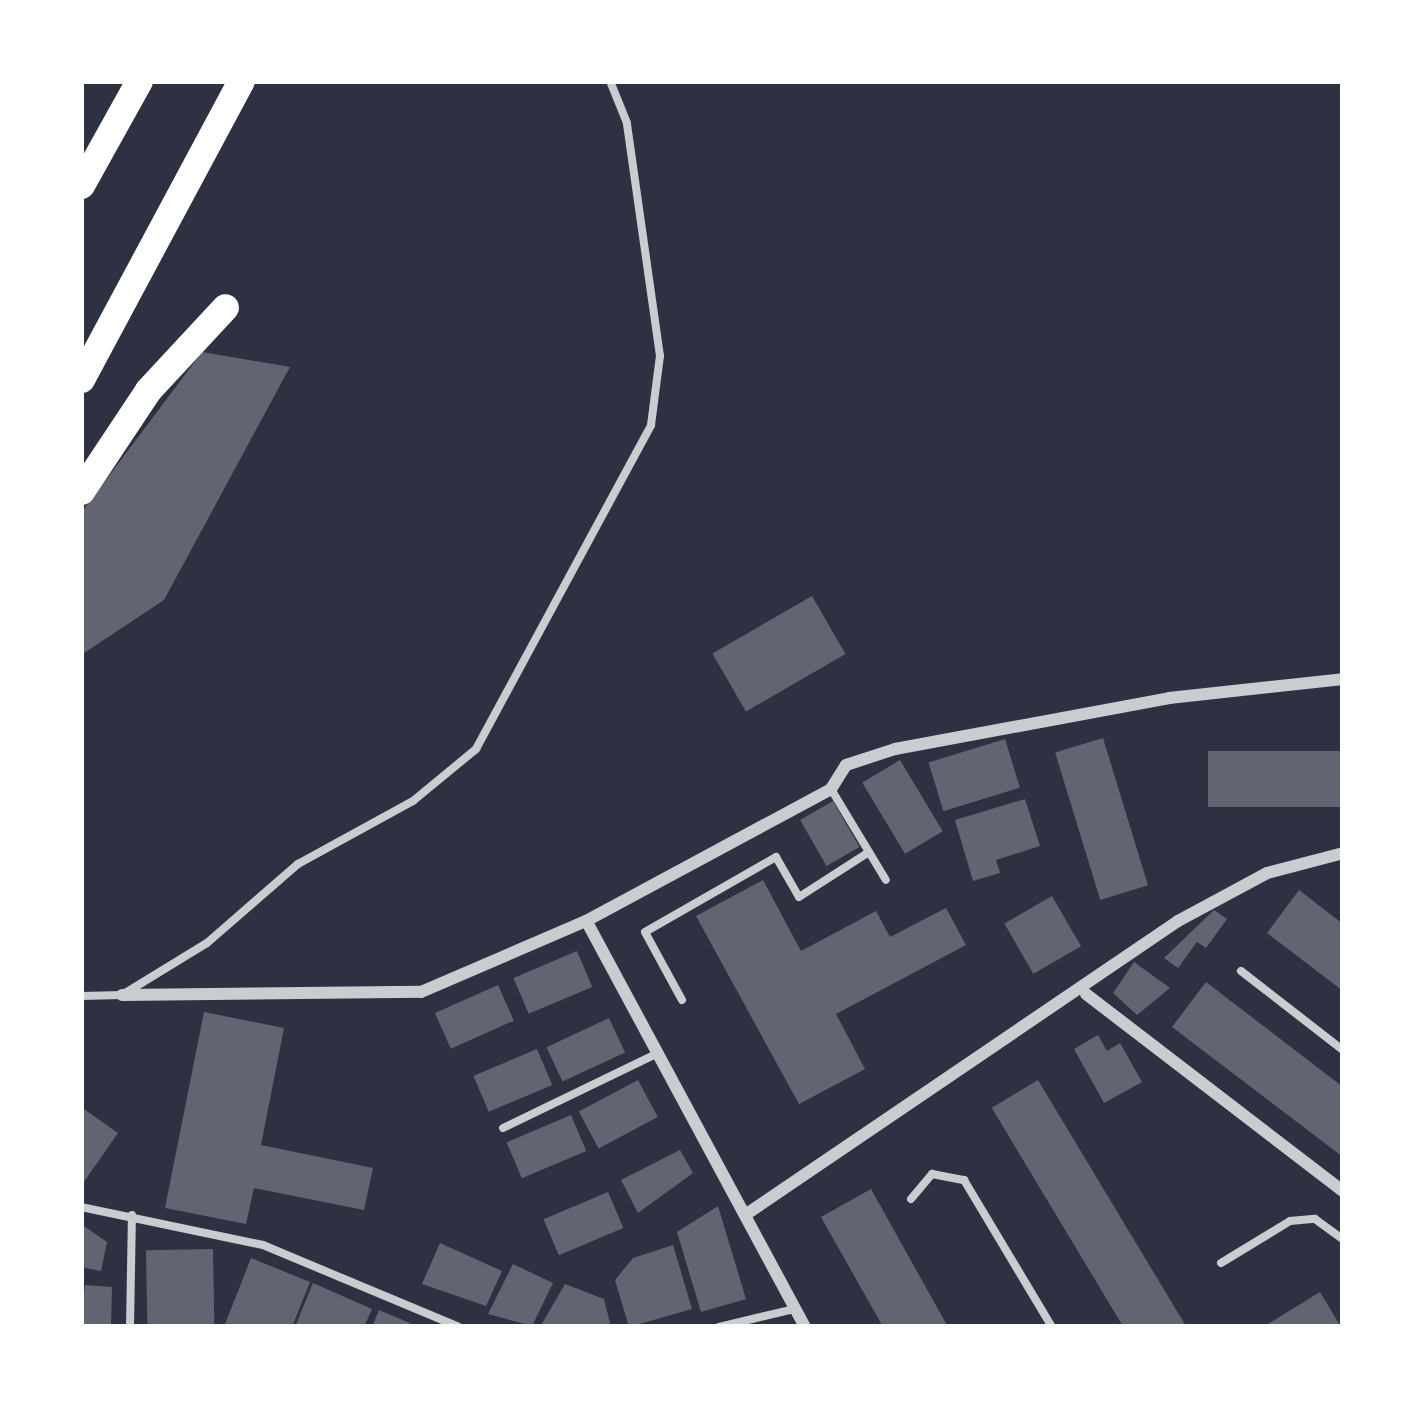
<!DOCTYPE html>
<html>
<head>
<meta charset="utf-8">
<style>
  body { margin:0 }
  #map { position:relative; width:1424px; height:1408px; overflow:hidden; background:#2d3142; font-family:"IBM Plex Sans",sans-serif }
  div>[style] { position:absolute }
  .building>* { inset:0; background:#626471; transform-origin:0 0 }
  .service>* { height:8px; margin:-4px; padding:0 4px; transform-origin:4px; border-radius:4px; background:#caccd0 }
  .minor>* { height:12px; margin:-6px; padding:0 6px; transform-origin:6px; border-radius:6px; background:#caccd0 }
  .motorway>* { height:27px; margin:-13.5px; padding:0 13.5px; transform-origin:13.5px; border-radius:13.5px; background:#fff }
  span { translate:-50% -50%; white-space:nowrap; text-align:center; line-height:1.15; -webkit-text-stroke:12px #fff; paint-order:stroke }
  .frame { position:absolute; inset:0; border:84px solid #fff; pointer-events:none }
</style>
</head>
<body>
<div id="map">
  <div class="building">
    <div style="clip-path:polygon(202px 352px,290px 367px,164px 600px,81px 655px,81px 513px)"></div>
    <div style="left:812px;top:596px;width:67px;height:115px;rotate:60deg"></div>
    <div style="left:1103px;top:738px;width:154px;height:50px;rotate:73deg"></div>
    <div style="left:1005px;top:739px;width:51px;height:80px;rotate:73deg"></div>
    <div style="left:1343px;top:751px;width:56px;height:135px;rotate:90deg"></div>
    <div style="left:900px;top:760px;width:83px;height:44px;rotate:59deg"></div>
    <div style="clip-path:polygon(1025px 799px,1040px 846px,996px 860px,1000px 873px,973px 881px,955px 820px)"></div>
    <div style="left:833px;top:801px;width:53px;height:38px;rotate:60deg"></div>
    <div style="clip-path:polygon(763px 880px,801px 951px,876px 911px,890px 937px,946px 908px,966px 945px,836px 1014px,865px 1069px,799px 1104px,696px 916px)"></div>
    <div style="clip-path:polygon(1299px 890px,1343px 924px,1343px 991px,1267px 933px)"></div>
    <div style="left:1052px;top:896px;width:58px;height:55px;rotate:60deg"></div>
    <div style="clip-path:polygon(1214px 910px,1227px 919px,1206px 948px,1197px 942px,1178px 968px,1164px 958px)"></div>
    <div style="left:577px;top:951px;width:39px;height:69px;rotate:67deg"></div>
    <div style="clip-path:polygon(1134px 962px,1170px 988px,1137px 1015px,1113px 993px)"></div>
    <div style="clip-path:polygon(1206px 982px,1343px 1087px,1343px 1157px,1172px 1027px)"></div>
    <div style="left:498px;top:985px;width:39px;height:69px;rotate:66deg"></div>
    <div style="clip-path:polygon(204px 1012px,284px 1028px,261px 1145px,373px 1168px,364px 1210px,254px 1188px,246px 1224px,165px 1208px)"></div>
    <div style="left:609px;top:1018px;width:38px;height:69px;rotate:65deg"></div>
    <div style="clip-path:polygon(1098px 1035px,1107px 1051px,1120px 1043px,1142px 1082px,1104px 1103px,1074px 1049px)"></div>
    <div style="left:537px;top:1049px;width:39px;height:69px;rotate:67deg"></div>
    <div style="left:638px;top:1080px;width:42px;height:67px;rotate:62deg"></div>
    <div style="left:1038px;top:1080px;width:288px;height:54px;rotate:59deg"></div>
    <div style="clip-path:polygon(81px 1107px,118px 1133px,81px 1186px)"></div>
    <div style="left:571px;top:1115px;width:39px;height:70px;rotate:67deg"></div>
    <div style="clip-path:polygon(680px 1150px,693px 1173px,638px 1213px,621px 1180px)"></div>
    <div style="clip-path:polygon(871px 1189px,948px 1327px,883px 1327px,821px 1217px)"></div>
    <div style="left:608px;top:1192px;width:39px;height:70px;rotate:67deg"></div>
    <div style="clip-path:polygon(718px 1206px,746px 1299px,701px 1312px,677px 1232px)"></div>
    <div style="clip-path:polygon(81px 1224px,107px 1242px,101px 1271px,81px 1267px)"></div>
    <div style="clip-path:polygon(440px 1243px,502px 1271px,486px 1306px,422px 1284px)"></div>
    <div style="clip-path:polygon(673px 1245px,692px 1309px,629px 1327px,615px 1280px,633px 1258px)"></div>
    <div style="left:213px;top:1249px;width:78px;height:67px;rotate:89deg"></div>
    <div style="clip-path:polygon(251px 1258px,310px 1282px,292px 1327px,224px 1327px)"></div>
    <div style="clip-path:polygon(513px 1264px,553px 1283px,532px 1326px,488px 1314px)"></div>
    <div style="clip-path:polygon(313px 1283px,372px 1309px,364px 1327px,295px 1327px)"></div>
    <div style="clip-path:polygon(565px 1284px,604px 1299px,611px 1327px,540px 1327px)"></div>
    <div style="clip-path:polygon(85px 1285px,112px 1287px,111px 1327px,81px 1327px)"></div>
    <div style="clip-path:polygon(1320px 1292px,1341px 1327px,1263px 1327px)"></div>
    <div style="clip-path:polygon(379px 1310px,419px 1327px,372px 1327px)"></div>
  </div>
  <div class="service">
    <div style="left:831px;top:789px;width:106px;rotate:58.9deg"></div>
    <div style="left:1241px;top:971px;width:129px;rotate:37.8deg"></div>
    <div style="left:81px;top:996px;width:41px;rotate:-1.4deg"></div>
    <div style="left:122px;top:995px;width:100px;rotate:-31.5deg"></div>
    <div style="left:207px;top:943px;width:121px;rotate:-41deg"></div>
    <div style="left:298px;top:864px;width:131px;rotate:-28.7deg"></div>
    <div style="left:413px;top:801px;width:82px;rotate:-39.5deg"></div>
    <div style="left:476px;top:749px;width:368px;rotate:-61.6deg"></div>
    <div style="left:651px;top:425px;width:70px;rotate:-82.6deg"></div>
    <div style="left:660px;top:356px;width:235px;rotate:-98.1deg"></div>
    <div style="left:627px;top:123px;width:45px;rotate:-112deg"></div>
    <div style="left:682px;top:1000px;width:77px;rotate:-118.6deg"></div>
    <div style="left:645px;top:932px;width:151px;rotate:-29.8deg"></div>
    <div style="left:776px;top:857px;width:46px;rotate:60.1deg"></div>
    <div style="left:799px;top:897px;width:83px;rotate:-32.7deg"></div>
    <div style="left:503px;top:1128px;width:172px;rotate:-25.8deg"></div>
    <div style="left:911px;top:1199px;width:33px;rotate:-50deg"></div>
    <div style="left:932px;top:1174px;width:33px;rotate:11deg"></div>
    <div style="left:964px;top:1180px;width:171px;rotate:59.1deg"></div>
    <div style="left:81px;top:1207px;width:186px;rotate:11.8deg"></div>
    <div style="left:263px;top:1245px;width:212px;rotate:22.7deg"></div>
    <div style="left:1221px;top:1263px;width:81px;rotate:-31.3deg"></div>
    <div style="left:1290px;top:1221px;width:25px;rotate:-5deg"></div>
    <div style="left:1315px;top:1219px;width:34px;rotate:36deg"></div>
    <div style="left:130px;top:1327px;width:112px;rotate:-89deg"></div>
    <div style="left:719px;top:1327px;width:77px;rotate:-13.5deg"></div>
  </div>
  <div class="minor">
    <div style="left:1086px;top:994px;width:324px;rotate:37.5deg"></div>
    <div style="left:122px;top:995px;width:299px;rotate:-0.6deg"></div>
    <div style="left:421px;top:992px;width:180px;rotate:-23.3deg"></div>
    <div style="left:748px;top:1213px;width:520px;rotate:-34.18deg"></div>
    <div style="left:1178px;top:921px;width:101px;rotate:-28.3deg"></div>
    <div style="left:1267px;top:873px;width:79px;rotate:-14.7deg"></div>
    <div style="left:805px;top:1327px;width:461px;rotate:-118.3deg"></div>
    <div style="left:586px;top:921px;width:278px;rotate:-28.3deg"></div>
    <div style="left:831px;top:789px;width:28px;rotate:-58deg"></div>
    <div style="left:846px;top:765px;width:52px;rotate:-18.1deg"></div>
    <div style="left:895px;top:749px;width:279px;rotate:-10.5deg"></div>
    <div style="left:1169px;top:698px;width:175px;rotate:-6.2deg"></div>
  </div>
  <div class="motorway">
    <div style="left:81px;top:185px;width:119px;rotate:-60.9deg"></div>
    <div style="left:81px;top:379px;width:338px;rotate:-61.8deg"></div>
    <div style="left:81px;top:491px;width:121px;rotate:-56.4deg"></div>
    <div style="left:148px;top:390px;width:113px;rotate:-47.1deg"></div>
  </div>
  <div class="frame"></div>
</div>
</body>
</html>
